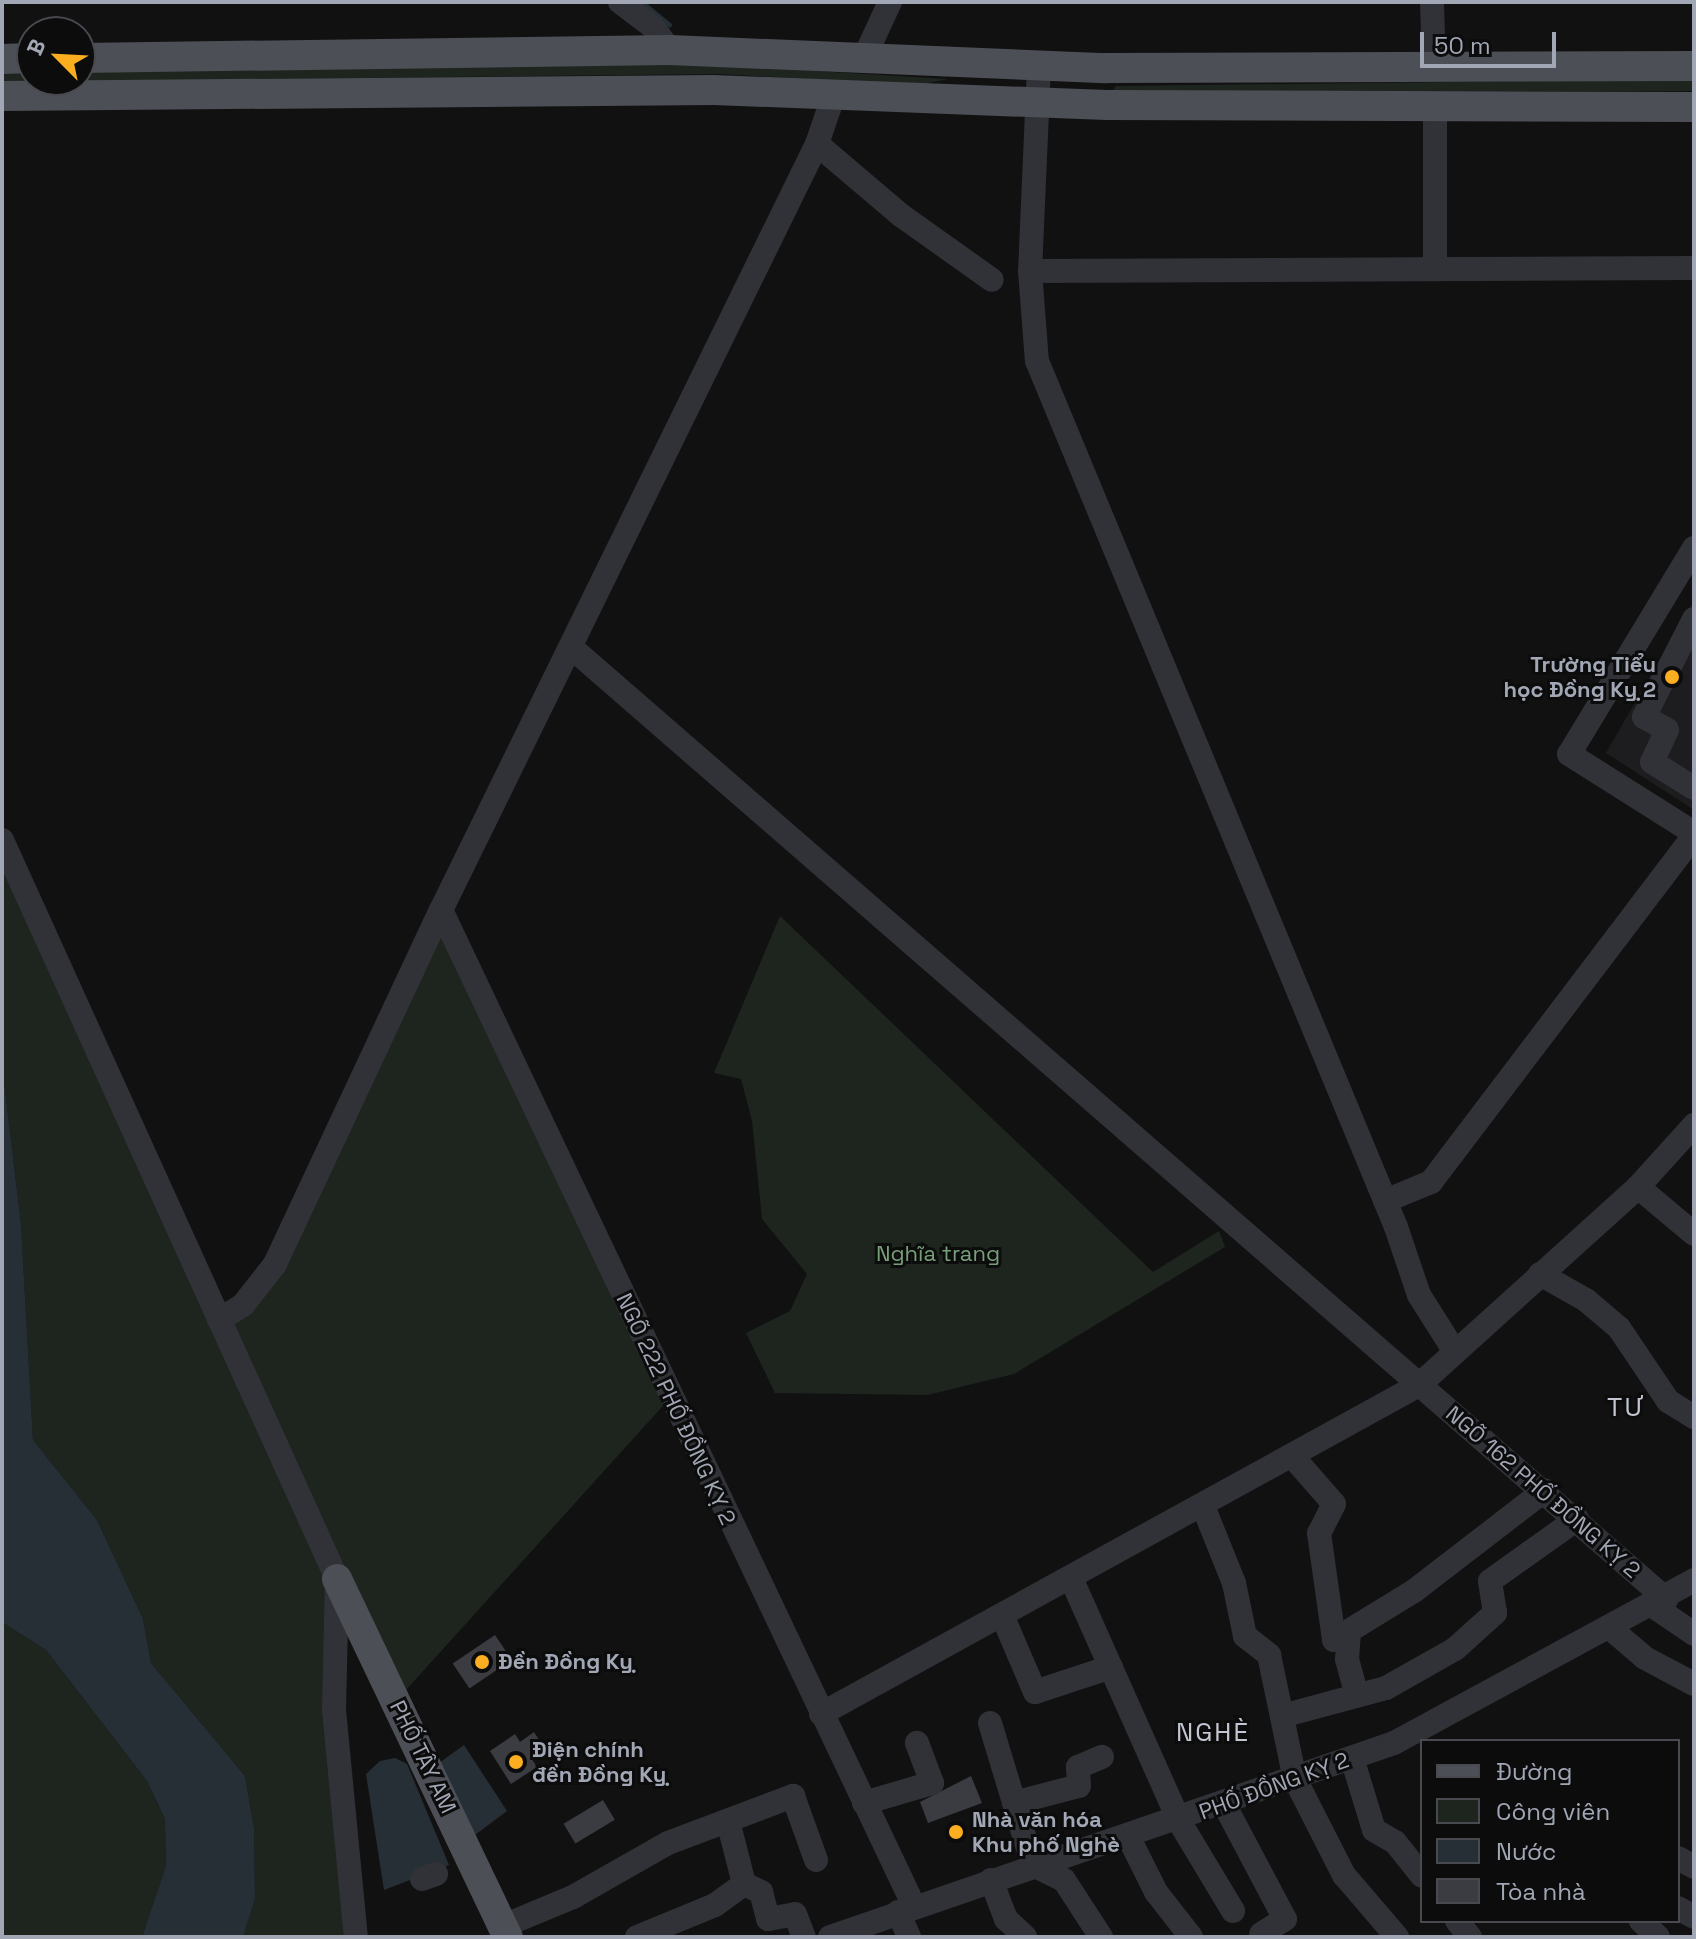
<!DOCTYPE html>
<html>
<head>
<meta charset="utf-8">
<style>
  body { margin:0 }
  #map { position:relative; width:1696px; height:1939px; overflow:hidden; background:#111112; font-family:"Space Grotesk",sans-serif }
  div>[style] { position:absolute }
  .built>* { inset:0; background:#1d1d1f }
  .green>* { inset:0; background:#1d251e }
  .water>* { inset:0; background:#272f36 }
  .stream>* { height:5px; margin:-2.5px; padding:0 2.5px; transform-origin:2.5px; border-radius:2.5px; background:#272f36 }
  .building>* { inset:0; background:#3b3c42; transform-origin:0 0 }
  .minor>* { height:24px; margin:-12px; padding:0 12px; transform-origin:12px; border-radius:12px; background:#313237 }
  .major>* { height:30px; margin:-15px; padding:0 15px; transform-origin:15px; border-radius:15px; background:#4d4f56 }
  .dots>* { width:22px; height:22px; translate:-50% -50%; box-sizing:border-box; border:4px solid #0c0c0d; border-radius:50% }
  span { translate:-50% -50%; white-space:nowrap; text-align:center; line-height:1.15; -webkit-text-stroke:6px #0c0c0d; paint-order:stroke }
  .poi-label { font-size:22px; color:#a1a7b4; font-weight:700 }
  .right { translate:-100% -50%; text-align:right }
  .left { translate:0 -50%; text-align:left }
  .park-label { font-size:22px; color:#77a079 }
  .street-label { font-size:22px; color:#a1a7b4 }
  .quarter-label { font-size:26px; color:#c2c6d0; letter-spacing:2px }
  .frame { position:absolute; inset:0; border:4px solid #a1a7b4; pointer-events:none }
  .legend { position:absolute; left:1420px; top:1739px; width:260px; height:184px; box-sizing:border-box; background:#0c0c0d; border:2px solid #484a50; margin:0; padding:10px 14px; list-style:none; font-size:24px; color:#a1a7b4 }
  .legend li { display:flex; align-items:center; gap:16px; height:40px }
  .legend b { width:40px; border:2px solid #484a50 }
  .north { position:absolute; left:16px; top:16px; width:80px; height:80px; box-sizing:border-box; background:#0c0c0d; border:2px solid #484a50; border-radius:50%; rotate:294deg; font-size:22px; font-weight:700; line-height:32px; text-align:center; color:#a1a7b4 }
  .north::after { content:''; display:block; margin:auto; width:28px; height:36px; background:#fbaf20; clip-path:polygon(50% 0,100% 100%,50% 72%,0 100%) }
  .scale { position:absolute; left:1420px; top:32px; width:136px; height:36px; box-sizing:border-box; border:4px solid #a1a7b4; border-top:0; padding-left:10px; font-size:24px; line-height:28px; white-space:nowrap; color:#a1a7b4; -webkit-text-stroke:6px #0c0c0d; paint-order:stroke }
</style>
</head>
<body>
<div id="map">
  <div class="built">
    <div style="clip-path:polygon(1694px 600px,1694px 810px,1606px 753px)"></div>
  </div>
  <div class="green">
    <div style="clip-path:polygon(699px 64px,948px 79px,919px 85px,719px 74px,2px 82px,2px 71px,32px 70px,32px 80px,80px 80px,80px 70px)"></div>
    <div style="clip-path:polygon(1694px 79px,1694px 91px,1112px 92px,1116px 86px)"></div>
    <div style="clip-path:polygon(2px 840px,219px 1320px,243px 1305px,441px 910px,670px 1398px,396px 1701px,338px 1581px,356px 1937px,243px 1937px,255px 1899px,254px 1828px,245px 1776px,151px 1663px,143px 1619px,97px 1520px,33px 1440px,21px 1224px,2px 1065px)"></div>
    <div style="clip-path:polygon(780px 916px,1153px 1272px,1219px 1231px,1225px 1247px,1014px 1374px,927px 1395px,775px 1393px,746px 1333px,790px 1311px,807px 1274px,762px 1219px,752px 1121px,741px 1079px,714px 1073px)"></div>
    <div style="clip-path:polygon(2px 1622px,46px 1650px,147px 1781px,165px 1819px,166px 1866px,142px 1937px,2px 1937px)"></div>
  </div>
  <div class="water">
    <div style="clip-path:polygon(2px 1065px,21px 1224px,33px 1440px,97px 1520px,143px 1619px,151px 1663px,245px 1776px,254px 1828px,255px 1899px,243px 1937px,142px 1937px,166px 1866px,165px 1819px,147px 1781px,46px 1650px,2px 1622px)"></div>
    <div style="clip-path:polygon(464px 1745px,507px 1811px,471px 1838px,439px 1763px)"></div>
    <div style="clip-path:polygon(395px 1758px,407px 1764px,449px 1865px,384px 1890px,366px 1774px,380px 1761px)"></div>
  </div>
  <div class="stream">
    <div style="left:641px;top:2px;width:36px;rotate:39deg"></div>
  </div>
  <div class="building">
    <div style="left:495px;top:1635px;width:30px;height:51px;rotate:56deg"></div>
    <div style="clip-path:polygon(534px 1732px,545px 1749px,531px 1758px,537px 1767px,511px 1784px,490px 1751px,515px 1734px,520px 1742px)"></div>
    <div style="clip-path:polygon(971px 1776px,982px 1803px,928px 1823px,920px 1802px)"></div>
    <div style="left:603px;top:1800px;width:23px;height:46px;rotate:59deg"></div>
  </div>
  <div class="minor">
    <div style="left:620px;top:2px;width:41px;rotate:37.1deg"></div>
    <div style="left:653px;top:27px;width:29px;rotate:54deg"></div>
    <div style="left:1432px;top:2px;width:66px;rotate:88.3deg"></div>
    <div style="left:865px;top:56px;width:60px;rotate:-65.2deg"></div>
    <div style="left:1039px;top:66px;width:205px;rotate:92.5deg"></div>
    <div style="left:1030px;top:271px;width:90px;rotate:85.6deg"></div>
    <div style="left:1037px;top:361px;width:937px;rotate:67.48deg"></div>
    <div style="left:1396px;top:1227px;width:72px;rotate:71.3deg"></div>
    <div style="left:1419px;top:1295px;width:67px;rotate:57.7deg"></div>
    <div style="left:817px;top:144px;width:111px;rotate:40.3deg"></div>
    <div style="left:902px;top:216px;width:110px;rotate:35.4deg"></div>
    <div style="left:1435px;top:269px;width:162px;rotate:-90deg"></div>
    <div style="left:1030px;top:271px;width:664px;rotate:-0.26deg"></div>
    <div style="left:1694px;top:548px;width:241px;rotate:121.2deg"></div>
    <div style="left:1569px;top:754px;width:148px;rotate:32.3deg"></div>
    <div style="left:1694px;top:619px;width:110px;rotate:117deg"></div>
    <div style="left:1644px;top:717px;width:26px;rotate:29deg"></div>
    <div style="left:1667px;top:730px;width:35px;rotate:115deg"></div>
    <div style="left:1652px;top:762px;width:49px;rotate:31.8deg"></div>
    <div style="left:572px;top:648px;width:1450px;rotate:41deg"></div>
    <div style="left:2px;top:840px;width:811px;rotate:65.61deg"></div>
    <div style="left:337px;top:1579px;width:131px;rotate:91.3deg"></div>
    <div style="left:334px;top:1710px;width:228px;rotate:84.5deg"></div>
    <div style="left:441px;top:910px;width:1103px;rotate:64.6deg"></div>
    <div style="left:1638px;top:1187px;width:73px;rotate:40deg"></div>
    <div style="left:1385px;top:1201px;width:50px;rotate:-22.4deg"></div>
    <div style="left:1431px;top:1182px;width:435px;rotate:-52.8deg"></div>
    <div style="left:1540px;top:1274px;width:53px;rotate:29.5deg"></div>
    <div style="left:1586px;top:1300px;width:43px;rotate:40.3deg"></div>
    <div style="left:1619px;top:1328px;width:88px;rotate:56.1deg"></div>
    <div style="left:1668px;top:1401px;width:31px;rotate:32deg"></div>
    <div style="left:219px;top:1320px;width:28px;rotate:-32deg"></div>
    <div style="left:243px;top:1305px;width:52px;rotate:-52deg"></div>
    <div style="left:275px;top:1264px;width:391px;rotate:-64.9deg"></div>
    <div style="left:441px;top:910px;width:853px;rotate:-63.86deg"></div>
    <div style="left:817px;top:144px;width:53px;rotate:-71.2deg"></div>
    <div style="left:1293px;top:1457px;width:62px;rotate:48.9deg"></div>
    <div style="left:1334px;top:1504px;width:33px;rotate:117deg"></div>
    <div style="left:1319px;top:1533px;width:108px;rotate:82deg"></div>
    <div style="left:1334px;top:1640px;width:94px;rotate:-31.5deg"></div>
    <div style="left:1414px;top:1591px;width:165px;rotate:-37.6deg"></div>
    <div style="left:1203px;top:1506px;width:83px;rotate:68.1deg"></div>
    <div style="left:1234px;top:1583px;width:54px;rotate:78.3deg"></div>
    <div style="left:1245px;top:1636px;width:31px;rotate:38deg"></div>
    <div style="left:1269px;top:1655px;width:127px;rotate:78.2deg"></div>
    <div style="left:1295px;top:1779px;width:108px;rotate:63deg"></div>
    <div style="left:1344px;top:1875px;width:82px;rotate:49.5deg"></div>
    <div style="left:1071px;top:1578px;width:266px;rotate:66deg"></div>
    <div style="left:1179px;top:1821px;width:105px;rotate:59deg"></div>
    <div style="left:1653px;top:1606px;width:50px;rotate:34.3deg"></div>
    <div style="left:1002px;top:1615px;width:84px;rotate:66.8deg"></div>
    <div style="left:1035px;top:1692px;width:80px;rotate:-18.2deg"></div>
    <div style="left:1611px;top:1629px;width:45px;rotate:40.5deg"></div>
    <div style="left:1645px;top:1658px;width:55px;rotate:28deg"></div>
    <div style="left:1349px;top:1631px;width:28px;rotate:94deg"></div>
    <div style="left:1347px;top:1659px;width:38px;rotate:75deg"></div>
    <div style="left:821px;top:1714px;width:683px;rotate:-28.82deg"></div>
    <div style="left:1419px;top:1385px;width:295px;rotate:-42.1deg"></div>
    <div style="left:1638px;top:1187px;width:84px;rotate:-47.9deg"></div>
    <div style="left:1282px;top:1716px;width:108px;rotate:-15.1deg"></div>
    <div style="left:1386px;top:1688px;width:79px;rotate:-29.5deg"></div>
    <div style="left:1455px;top:1649px;width:54px;rotate:-42deg"></div>
    <div style="left:1495px;top:1613px;width:32px;rotate:-99deg"></div>
    <div style="left:1490px;top:1581px;width:107px;rotate:-35.5deg"></div>
    <div style="left:990px;top:1723px;width:148px;rotate:73.2deg"></div>
    <div style="left:1033px;top:1865px;width:34px;rotate:26deg"></div>
    <div style="left:1064px;top:1880px;width:68px;rotate:57deg"></div>
    <div style="left:1352px;top:1758px;width:75px;rotate:73deg"></div>
    <div style="left:1374px;top:1830px;width:24px;rotate:30deg"></div>
    <div style="left:1395px;top:1842px;width:43px;rotate:51.5deg"></div>
    <div style="left:864px;top:1803px;width:71px;rotate:-16.4deg"></div>
    <div style="left:932px;top:1783px;width:43px;rotate:-110.6deg"></div>
    <div style="left:1014px;top:1803px;width:67px;rotate:-14.7deg"></div>
    <div style="left:1079px;top:1786px;width:19px;rotate:-93deg"></div>
    <div style="left:1078px;top:1767px;width:26px;rotate:-23deg"></div>
    <div style="left:1224px;top:1804px;width:130px;rotate:62.1deg"></div>
    <div style="left:1285px;top:1919px;width:28px;rotate:148deg"></div>
    <div style="left:728px;top:1821px;width:65px;rotate:75.7deg"></div>
    <div style="left:744px;top:1884px;width:19px;rotate:25deg"></div>
    <div style="left:761px;top:1892px;width:28px;rotate:75deg"></div>
    <div style="left:768px;top:1919px;width:27px;rotate:-10deg"></div>
    <div style="left:795px;top:1914px;width:25px;rotate:69deg"></div>
    <div style="left:1128px;top:1836px;width:63px;rotate:63.4deg"></div>
    <div style="left:1156px;top:1892px;width:57px;rotate:52.1deg"></div>
    <div style="left:1678px;top:1858px;width:18px;rotate:29deg"></div>
    <div style="left:422px;top:1879px;width:15px;rotate:-20deg"></div>
    <div style="left:991px;top:1880px;width:42px;rotate:69deg"></div>
    <div style="left:1006px;top:1919px;width:26px;rotate:43deg"></div>
    <div style="left:1678px;top:1908px;width:18px;rotate:29deg"></div>
    <div style="left:898px;top:1912px;width:27px;rotate:66deg"></div>
    <div style="left:1457px;top:1921px;width:21px;rotate:51deg"></div>
    <div style="left:1641px;top:1921px;width:23px;rotate:43deg"></div>
    <div style="left:503px;top:1926px;width:76px;rotate:-22.5deg"></div>
    <div style="left:573px;top:1897px;width:109px;rotate:-29.6deg"></div>
    <div style="left:668px;top:1843px;width:134px;rotate:-20.6deg"></div>
    <div style="left:793px;top:1796px;width:68px;rotate:70.2deg"></div>
    <div style="left:637px;top:1937px;width:84px;rotate:-22.3deg"></div>
    <div style="left:715px;top:1905px;width:36px;rotate:-36deg"></div>
    <div style="left:830px;top:1937px;width:596px;rotate:-18.98deg"></div>
    <div style="left:1394px;top:1743px;width:341px;rotate:-28.5deg"></div>
  </div>
  <div class="major">
    <div style="left:80px;top:58px;width:590px;rotate:-0.78deg"></div>
    <div style="left:670px;top:50px;width:436px;rotate:2.4deg"></div>
    <div style="left:1106px;top:68px;width:588px;rotate:-0.19deg"></div>
    <div style="left:2px;top:59px;width:30px;rotate:-2deg"></div>
    <div style="left:2px;top:96px;width:712px;rotate:-0.48deg"></div>
    <div style="left:714px;top:90px;width:393px;rotate:2.2deg"></div>
    <div style="left:1107px;top:105px;width:587px;rotate:0.2deg"></div>
    <div style="left:337px;top:1579px;width:397px;rotate:64.5deg"></div>
  </div>
  <div class="dots">
    <div style="left:1672px;top:677px;background:#fbaf20"></div>
    <div style="left:482px;top:1662px;background:#fbaf20"></div>
    <div style="left:516px;top:1762px;background:#fbaf20"></div>
    <div style="left:956px;top:1832px;background:#fbaf20"></div>
  </div>
  <div class="poi-label">
    <span class="right" style="left:1656px;top:677px">Trường Tiểu<br>học Đồng Kỵ 2</span>
    <span class="left" style="left:498px;top:1662px">Đền Đồng Kỵ</span>
    <span class="left" style="left:532px;top:1762px">Điện chính<br>đền Đồng Kỵ</span>
    <span class="left" style="left:972px;top:1832px">Nhà văn hóa<br>Khu phố Nghè</span>
  </div>
  <div class="park-label">
    <span style="left:938px;top:1254px">Nghĩa trang</span>
  </div>
  <div class="street-label">
    <span style="left:676px;top:1409px;rotate:65deg">NGÕ 222 PHỐ ĐỒNG KỴ 2</span>
    <span style="left:1543px;top:1492px;rotate:41deg">NGÕ 162 PHỐ ĐỒNG KỴ 2</span>
    <span style="left:423px;top:1757px;rotate:64deg">PHỐ TÂY AM</span>
    <span style="left:1274px;top:1786px;rotate:-20deg">PHỐ ĐỒNG KỴ 2</span>
  </div>
  <div class="quarter-label">
    <span style="left:1626px;top:1408px">TƯ</span>
    <span style="left:1213px;top:1733px">NGHÈ</span>
  </div>
  <div class="frame"></div>
  <ul class="legend">
  <li><b style="height:10px;background:#4d4f56"></b>Đường</li>
  <li><b style="height:22px;background:#1d251e"></b>Công viên</li>
  <li><b style="height:22px;background:#272f36"></b>Nước</li>
  <li><b style="height:22px;background:#3b3c42"></b>Tòa nhà</li>
  </ul>
  <div class="north">B</div>
  <div class="scale">50 m</div>
</div>
</body>
</html>
